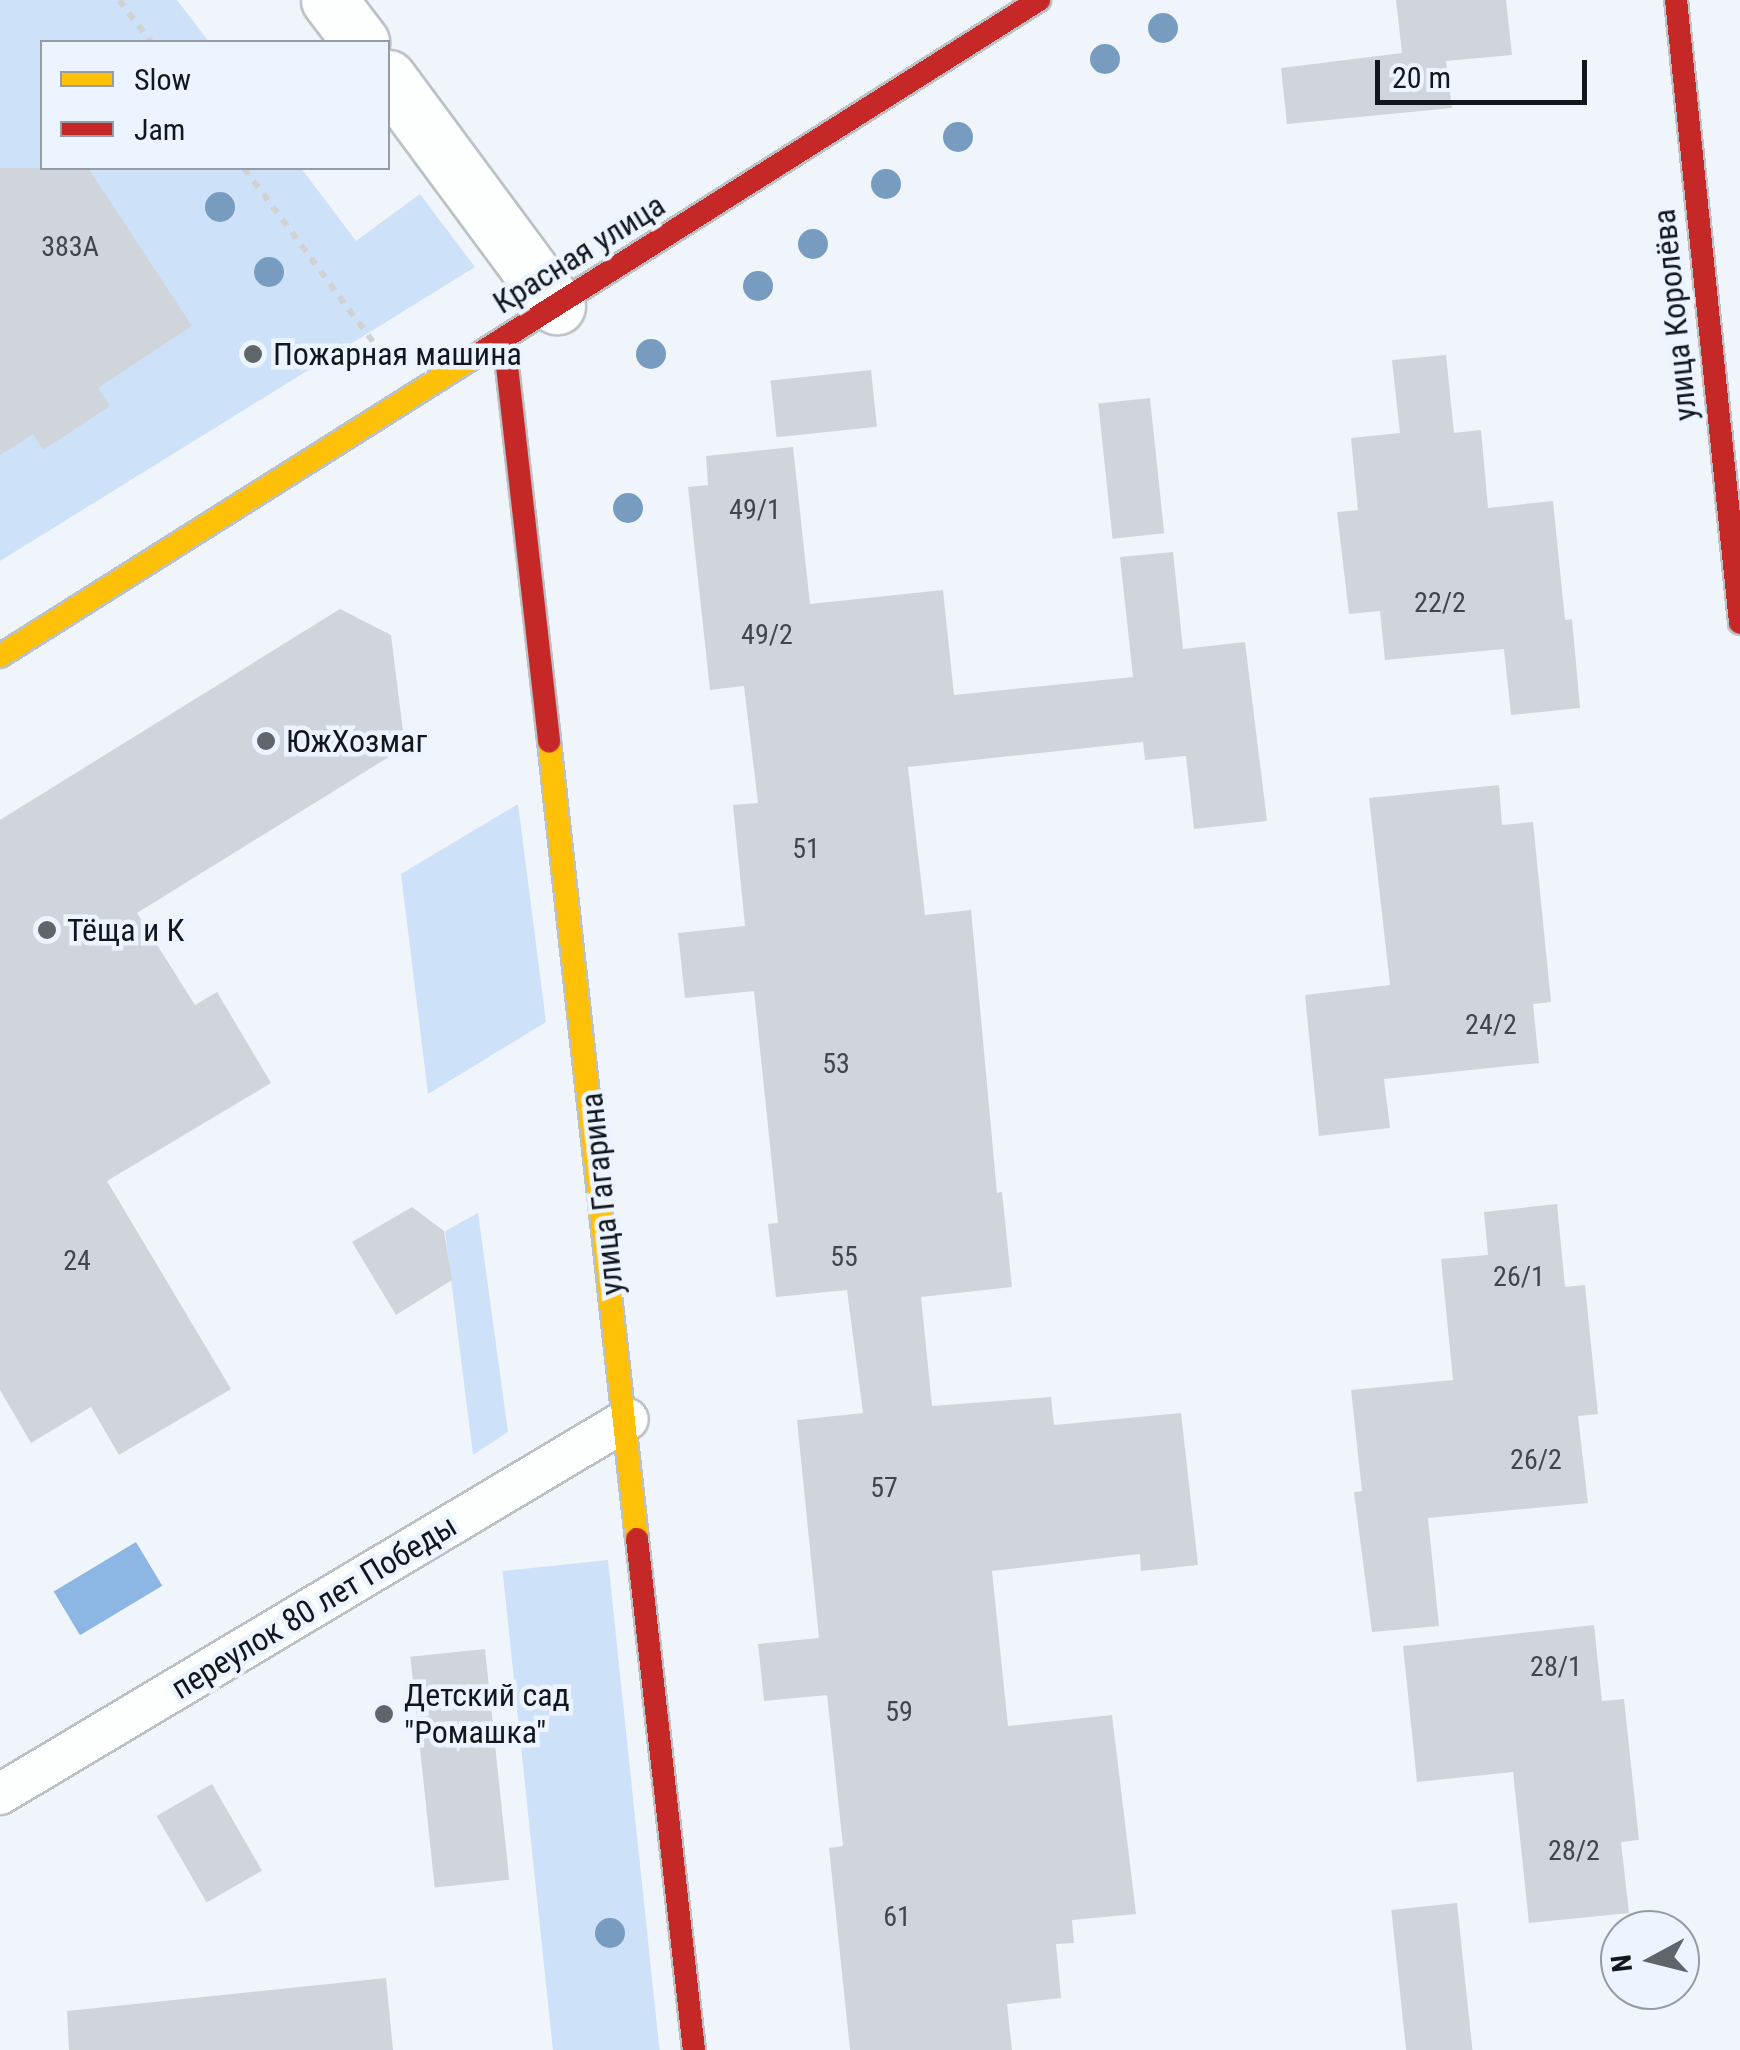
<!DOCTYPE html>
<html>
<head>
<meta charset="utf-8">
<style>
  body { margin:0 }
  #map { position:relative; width:1740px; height:2050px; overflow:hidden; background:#f0f5fb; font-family:"Roboto Condensed",sans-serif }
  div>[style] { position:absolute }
  .green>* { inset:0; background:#cde1f8; transform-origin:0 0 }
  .water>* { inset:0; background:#8cb7e5; transform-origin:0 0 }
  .building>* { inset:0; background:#d0d5db; transform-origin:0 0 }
  .path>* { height:6px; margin-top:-3px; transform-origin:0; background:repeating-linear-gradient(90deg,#d1d2d4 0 8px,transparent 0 16px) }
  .roads { filter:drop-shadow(2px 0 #bcc1c6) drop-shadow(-2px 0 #bcc1c6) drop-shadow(0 2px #bcc1c6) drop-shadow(0 -2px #bcc1c6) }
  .lane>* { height:40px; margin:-20px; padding:0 20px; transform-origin:20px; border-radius:20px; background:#fdfefe }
  .street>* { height:55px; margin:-27.5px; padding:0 27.5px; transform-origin:27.5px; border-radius:27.5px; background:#fdfefe }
  .slow>* { height:22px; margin:-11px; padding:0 11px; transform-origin:11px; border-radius:11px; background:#ffc107 }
  .jam>* { height:22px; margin:-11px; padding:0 11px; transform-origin:11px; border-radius:11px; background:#c62828 }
  .trees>* { width:30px; height:30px; margin:-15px; border-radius:50%; background:#789cc0 }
  .dots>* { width:28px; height:28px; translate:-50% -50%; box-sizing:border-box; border:5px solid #ecf5ff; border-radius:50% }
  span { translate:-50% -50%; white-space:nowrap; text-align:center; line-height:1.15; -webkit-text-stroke:9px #ecf5ff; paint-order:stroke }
  .number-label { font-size:28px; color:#42464c }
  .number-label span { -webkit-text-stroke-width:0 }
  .street-label { font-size:32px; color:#12171d }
  .poi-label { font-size:32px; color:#12171d }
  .left { translate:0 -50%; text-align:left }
  .legend { position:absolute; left:40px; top:40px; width:350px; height:130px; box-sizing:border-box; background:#ecf5ff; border:2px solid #959ca5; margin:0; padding:12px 18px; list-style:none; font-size:30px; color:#12171d }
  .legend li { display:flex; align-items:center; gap:20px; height:50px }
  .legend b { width:50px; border:2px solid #959ca5 }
  .north { position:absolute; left:1600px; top:1910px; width:100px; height:100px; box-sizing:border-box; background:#ecf5ff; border:2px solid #959ca5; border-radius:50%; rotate:263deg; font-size:28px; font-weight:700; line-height:40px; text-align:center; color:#12171d }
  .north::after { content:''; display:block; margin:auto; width:35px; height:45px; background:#60656b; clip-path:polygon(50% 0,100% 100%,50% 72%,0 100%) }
  .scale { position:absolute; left:1375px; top:60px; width:212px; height:45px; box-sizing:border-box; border:5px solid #12171d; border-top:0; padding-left:12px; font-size:30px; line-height:35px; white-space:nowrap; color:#12171d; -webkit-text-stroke:8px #ecf5ff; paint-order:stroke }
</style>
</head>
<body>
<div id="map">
  <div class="green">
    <div style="clip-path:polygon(0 0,177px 0,209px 42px,42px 42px,42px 168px,301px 168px,356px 241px,420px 194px,475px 267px,0 561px)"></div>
    <div style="clip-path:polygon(518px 804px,546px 1022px,428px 1094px,401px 874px)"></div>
    <div style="clip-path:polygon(478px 1213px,508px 1432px,473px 1455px,445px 1231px)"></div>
    <div style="left:608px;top:1560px;width:493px;height:106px;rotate:84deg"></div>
  </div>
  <div class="water">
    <div style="left:136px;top:1542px;width:51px;height:96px;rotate:59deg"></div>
  </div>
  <div class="building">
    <div style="clip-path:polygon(1396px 0,1506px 0,1512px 55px,1446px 61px,1452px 108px,1287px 124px,1281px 68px,1402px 53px)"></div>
    <div style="clip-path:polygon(0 168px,88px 168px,192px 326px,98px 388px,110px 406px,43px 450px,33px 434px,0 455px)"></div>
    <div style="clip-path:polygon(1446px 355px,1454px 433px,1481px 430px,1488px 508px,1553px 501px,1565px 620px,1572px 619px,1580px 708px,1511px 715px,1504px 649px,1385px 660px,1380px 611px,1349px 614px,1337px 512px,1358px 510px,1351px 438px,1400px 433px,1392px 360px)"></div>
    <div style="left:871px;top:370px;width:57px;height:101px;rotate:84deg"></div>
    <div style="left:1150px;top:398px;width:136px;height:52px;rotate:84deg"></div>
    <div style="clip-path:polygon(793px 447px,810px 604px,943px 590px,954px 695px,1133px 677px,1120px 557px,1173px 552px,1183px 649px,1245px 642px,1267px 821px,1194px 829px,1186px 756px,1145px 760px,1143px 742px,908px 767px,925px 915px,971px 910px,997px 1193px,1002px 1192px,1012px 1287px,921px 1297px,932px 1406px,1051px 1397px,1054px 1425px,1181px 1413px,1198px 1565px,1141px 1571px,1140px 1554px,992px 1571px,1008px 1726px,1112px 1715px,1136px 1914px,1072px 1920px,1074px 1943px,1056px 1944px,1061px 1998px,1007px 2004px,1012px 2050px,850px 2050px,829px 1848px,843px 1846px,827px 1695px,764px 1701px,758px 1644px,819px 1638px,797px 1420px,863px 1413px,847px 1290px,776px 1297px,768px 1224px,778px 1223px,754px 991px,685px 998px,678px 933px,745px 926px,733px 805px,758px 803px,744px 686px,710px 690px,688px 487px,708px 485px,706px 456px)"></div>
    <div style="clip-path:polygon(340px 609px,391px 635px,405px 747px,137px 913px,195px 1005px,217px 992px,271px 1083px,107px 1181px,231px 1389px,119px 1455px,91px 1407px,31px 1443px,0 1390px,0 820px)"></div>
    <div style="clip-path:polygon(1499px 785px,1502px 825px,1533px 822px,1551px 1002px,1533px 1004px,1539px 1063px,1384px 1079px,1390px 1128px,1319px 1136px,1305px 995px,1390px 985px,1369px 798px)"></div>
    <div style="clip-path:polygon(1557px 1204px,1565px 1287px,1585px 1285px,1598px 1414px,1578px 1416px,1588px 1503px,1428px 1518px,1439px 1626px,1372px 1632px,1354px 1492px,1362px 1491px,1351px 1390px,1453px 1380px,1441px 1259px,1488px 1255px,1484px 1212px)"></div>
    <div style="clip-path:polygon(412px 1207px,444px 1231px,452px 1280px,396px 1315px,352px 1242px)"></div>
    <div style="clip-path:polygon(1594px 1625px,1602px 1701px,1624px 1699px,1639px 1840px,1621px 1842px,1629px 1913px,1529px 1923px,1513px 1772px,1417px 1782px,1403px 1646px)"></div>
    <div style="left:485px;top:1649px;width:232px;height:75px;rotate:84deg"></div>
    <div style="left:212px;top:1784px;width:100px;height:64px;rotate:60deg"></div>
    <div style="left:1457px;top:1903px;width:148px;height:66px;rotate:84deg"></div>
    <div style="clip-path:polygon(386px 1978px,393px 2050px,69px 2050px,67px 2011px)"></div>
  </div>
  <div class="path">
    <div style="left:119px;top:0;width:53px;rotate:52.7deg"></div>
    <div style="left:244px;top:168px;width:222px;rotate:53.4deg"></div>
  </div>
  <div class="roads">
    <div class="lane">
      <div style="left:0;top:1794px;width:731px;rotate:-30.84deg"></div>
    </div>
    <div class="street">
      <div style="left:329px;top:0;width:53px;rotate:52.7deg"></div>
      <div style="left:388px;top:78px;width:284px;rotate:53.5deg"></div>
    </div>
    <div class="slow">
      <div style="left:0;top:656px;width:564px;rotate:-32.25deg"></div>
      <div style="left:549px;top:741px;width:803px;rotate:83.71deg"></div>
    </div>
    <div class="jam">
      <div style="left:1676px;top:0;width:626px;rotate:84.13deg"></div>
      <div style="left:504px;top:339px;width:405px;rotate:83.6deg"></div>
      <div style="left:477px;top:355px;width:665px;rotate:-32.28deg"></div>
      <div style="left:637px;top:1539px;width:514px;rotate:83.64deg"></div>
    </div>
  </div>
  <div class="trees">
    <div style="left:1163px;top:28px"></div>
    <div style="left:1105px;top:59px"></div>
    <div style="left:958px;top:137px"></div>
    <div style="left:886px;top:184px"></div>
    <div style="left:220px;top:207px"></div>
    <div style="left:813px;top:244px"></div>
    <div style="left:269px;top:272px"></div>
    <div style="left:758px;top:286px"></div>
    <div style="left:651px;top:354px"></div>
    <div style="left:628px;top:508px"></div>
    <div style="left:610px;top:1933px"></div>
  </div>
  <div class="dots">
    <div style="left:253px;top:354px;background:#60656b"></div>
    <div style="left:266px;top:741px;background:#60656b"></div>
    <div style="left:47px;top:930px;background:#60656b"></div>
    <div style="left:384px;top:1714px;background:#60656b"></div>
  </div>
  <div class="number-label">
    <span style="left:70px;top:247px">383А</span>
    <span style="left:755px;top:510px">49/1</span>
    <span style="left:1440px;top:603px">22/2</span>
    <span style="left:767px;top:635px">49/2</span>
    <span style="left:806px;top:849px">51</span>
    <span style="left:1491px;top:1025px">24/2</span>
    <span style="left:836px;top:1064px">53</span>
    <span style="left:844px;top:1257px">55</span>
    <span style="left:77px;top:1261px">24</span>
    <span style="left:1519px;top:1277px">26/1</span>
    <span style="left:1536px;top:1460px">26/2</span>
    <span style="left:884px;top:1488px">57</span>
    <span style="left:1556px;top:1667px">28/1</span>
    <span style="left:899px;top:1712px">59</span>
    <span style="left:1574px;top:1851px">28/2</span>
    <span style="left:897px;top:1917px">61</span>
  </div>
  <div class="street-label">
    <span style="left:579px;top:254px;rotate:-32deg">Красная улица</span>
    <span style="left:1675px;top:315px;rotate:-96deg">улица Королёва</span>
    <span style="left:602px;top:1194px;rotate:-96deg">улица Гагарина</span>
    <span style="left:314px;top:1607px;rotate:-31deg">переулок 80 лет Победы</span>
  </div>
  <div class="poi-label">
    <span class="left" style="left:273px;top:354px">Пожарная машина</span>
    <span class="left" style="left:286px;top:741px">ЮжХозмаг</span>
    <span class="left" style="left:67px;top:930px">Тёща и К</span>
    <span class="left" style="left:404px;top:1714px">Детский сад<br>"Ромашка"</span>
  </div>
  <ul class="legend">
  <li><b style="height:12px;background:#ffc107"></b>Slow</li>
  <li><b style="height:12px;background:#c62828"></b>Jam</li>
  </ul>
  <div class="north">N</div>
  <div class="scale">20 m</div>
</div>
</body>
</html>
